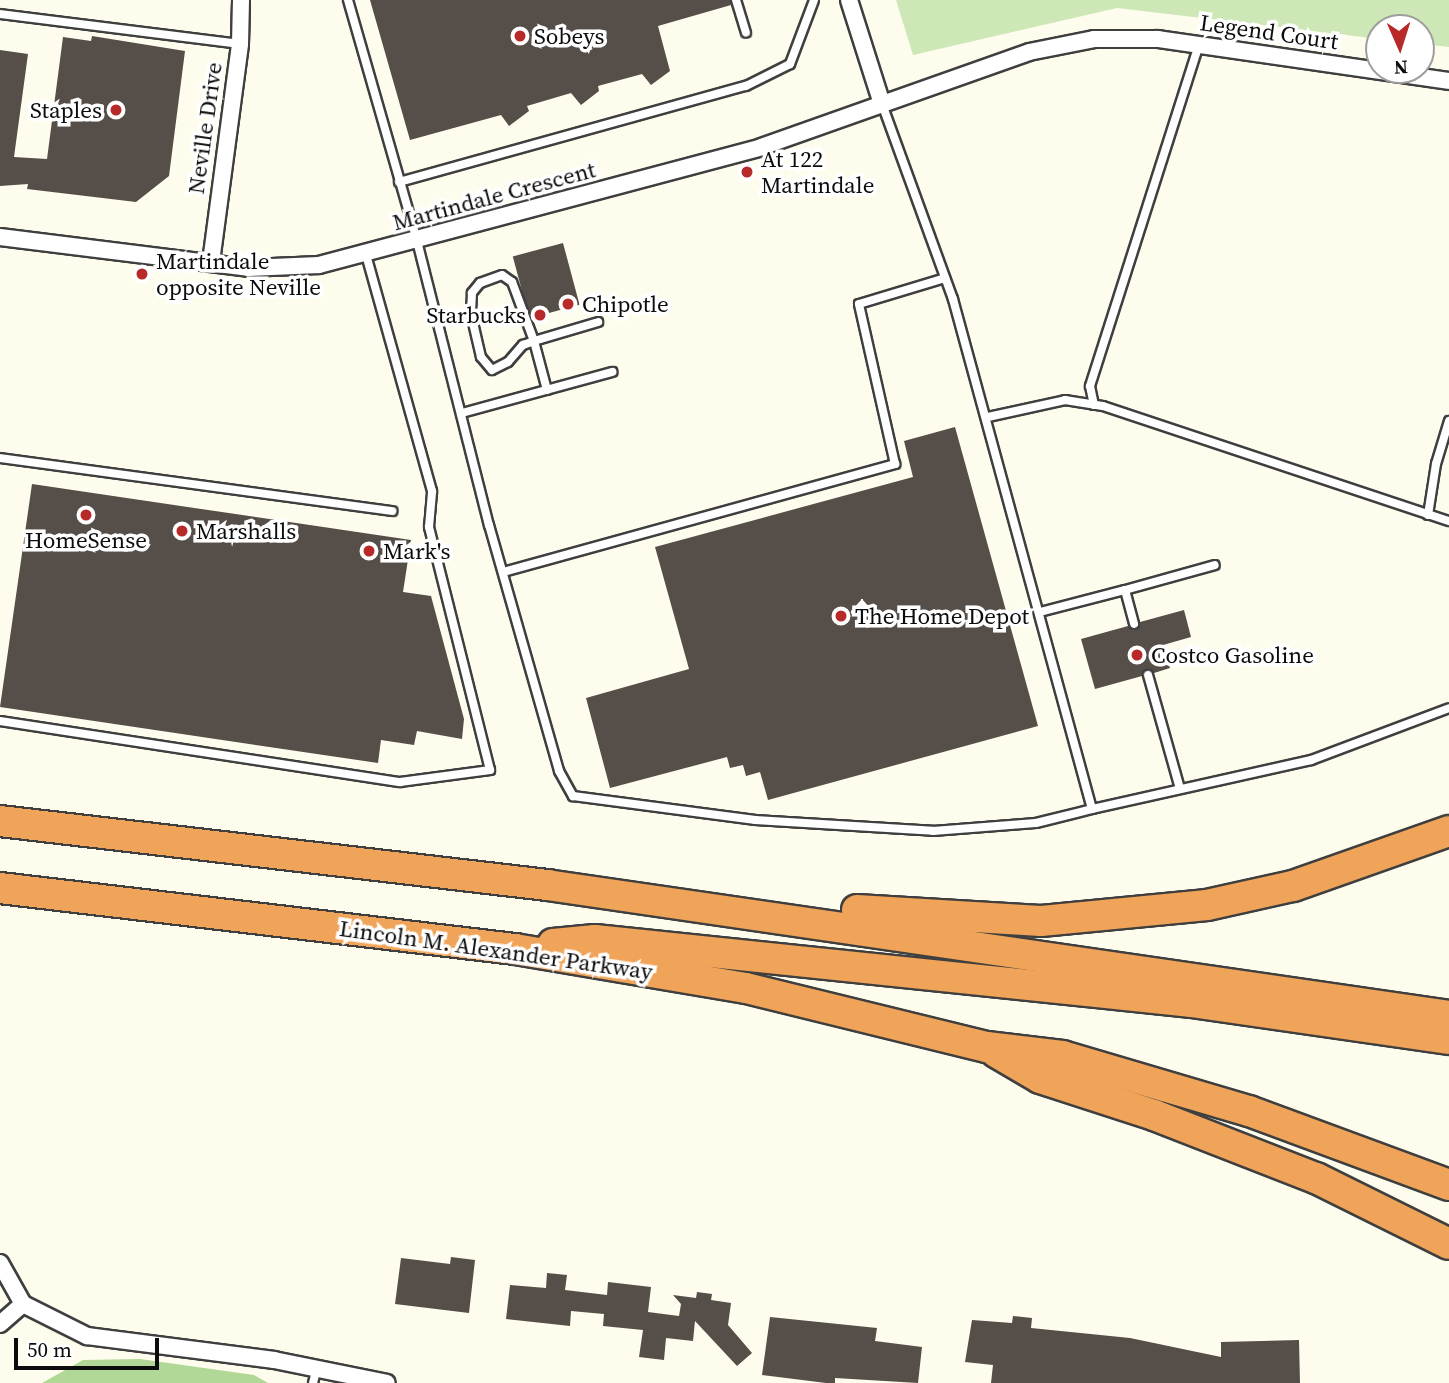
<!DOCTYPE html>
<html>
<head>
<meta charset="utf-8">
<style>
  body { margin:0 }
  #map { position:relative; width:1449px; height:1383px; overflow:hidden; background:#fefcec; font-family:"Source Serif 4",serif }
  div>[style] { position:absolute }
  .green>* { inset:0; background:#cee7b7 }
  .forest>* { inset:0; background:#b1d897 }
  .building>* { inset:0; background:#554e49; transform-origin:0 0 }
  .roads { filter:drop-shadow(2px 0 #3f3f3f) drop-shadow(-2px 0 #3f3f3f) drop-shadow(0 2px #3f3f3f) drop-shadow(0 -2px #3f3f3f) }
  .service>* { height:8px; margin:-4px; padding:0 4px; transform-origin:4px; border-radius:4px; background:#fff }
  .minor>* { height:16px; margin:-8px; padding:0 8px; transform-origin:8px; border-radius:8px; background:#fff }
  .motorway>* { height:30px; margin:-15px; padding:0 15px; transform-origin:15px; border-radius:15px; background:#f0a459 }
  .dots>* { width:19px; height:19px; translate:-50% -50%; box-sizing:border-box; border:4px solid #fff; border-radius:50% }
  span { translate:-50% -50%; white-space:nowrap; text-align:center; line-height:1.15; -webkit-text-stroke:7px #fff; paint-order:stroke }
  .street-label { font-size:23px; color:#0c0c0c }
  .poi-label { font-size:23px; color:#0c0c0c }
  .left { translate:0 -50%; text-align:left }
  .right { translate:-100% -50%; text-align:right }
  .north { position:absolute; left:1365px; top:14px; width:70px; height:70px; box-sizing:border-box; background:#fff; border:2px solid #9e9e9e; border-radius:50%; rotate:177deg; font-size:19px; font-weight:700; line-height:28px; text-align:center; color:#0c0c0c }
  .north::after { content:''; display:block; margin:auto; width:24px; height:32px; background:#b8292a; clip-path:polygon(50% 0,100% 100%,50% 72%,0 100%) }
  .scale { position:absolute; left:14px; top:1338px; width:145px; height:32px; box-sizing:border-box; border:4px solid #0c0c0c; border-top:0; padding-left:9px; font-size:21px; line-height:24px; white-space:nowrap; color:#0c0c0c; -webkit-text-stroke:5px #fff; paint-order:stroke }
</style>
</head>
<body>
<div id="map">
  <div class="green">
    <div style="clip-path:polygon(896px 0,1449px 0,1449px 47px,1421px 44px,1421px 28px,1379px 28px,1379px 39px,1117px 8px,913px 55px)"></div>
  </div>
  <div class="forest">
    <div style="clip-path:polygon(140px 1359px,254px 1375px,268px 1383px,42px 1383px,83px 1360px)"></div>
  </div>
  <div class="building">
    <div style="clip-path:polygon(370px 0,730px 0,731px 5px,658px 26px,670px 71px,651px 85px,642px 74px,598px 86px,599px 91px,581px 105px,571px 93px,527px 106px,529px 111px,509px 126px,501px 115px,410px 140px)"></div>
    <div style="clip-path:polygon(92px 36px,185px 51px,169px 176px,136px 202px,27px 189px,28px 184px,0 186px,0 50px,28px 54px,14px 157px,47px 159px,63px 37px,91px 41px)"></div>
    <div style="left:563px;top:243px;width:64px;height:52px;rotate:75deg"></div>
    <div style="clip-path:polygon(955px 427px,1038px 726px,768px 800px,760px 772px,746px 776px,743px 765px,730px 768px,727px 757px,610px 788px,586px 698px,689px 669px,655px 547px,913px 477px,904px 441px)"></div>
    <div style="clip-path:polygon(32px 484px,411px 540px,403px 592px,431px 596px,464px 719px,462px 739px,417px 731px,414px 745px,381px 740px,378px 763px,0 707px)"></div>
    <div style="clip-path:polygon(1184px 610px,1191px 637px,1163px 645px,1170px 668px,1154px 673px,1147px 669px,1142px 676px,1095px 689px,1081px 639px,1128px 626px,1136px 630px,1140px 622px)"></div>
    <div style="clip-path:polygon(451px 1257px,475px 1260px,469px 1313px,395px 1304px,401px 1258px,450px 1264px)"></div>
    <div style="clip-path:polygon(547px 1273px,567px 1275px,565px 1290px,607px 1295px,608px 1282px,651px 1287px,648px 1312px,679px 1316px,681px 1304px,673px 1295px,696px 1298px,697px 1292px,712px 1294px,711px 1300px,731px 1303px,728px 1325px,752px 1353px,737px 1366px,695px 1321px,693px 1341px,666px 1338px,664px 1360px,639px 1357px,643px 1330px,603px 1326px,604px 1314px,571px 1311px,570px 1326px,506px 1319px,510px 1285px,546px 1288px)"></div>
    <div style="clip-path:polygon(1013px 1316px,1032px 1318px,1031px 1328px,1130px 1338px,1221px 1357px,1221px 1342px,1299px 1340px,1300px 1383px,991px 1383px,993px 1365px,965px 1362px,972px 1320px,1012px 1323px)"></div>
    <div style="clip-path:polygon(770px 1317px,877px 1328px,875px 1341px,922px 1347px,918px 1383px,835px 1378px,835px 1383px,826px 1383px,762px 1375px)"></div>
  </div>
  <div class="roads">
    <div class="service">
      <div style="left:348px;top:0;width:251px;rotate:74deg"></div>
      <div style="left:417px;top:241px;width:293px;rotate:75.8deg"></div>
      <div style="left:489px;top:525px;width:256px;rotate:74.1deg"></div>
      <div style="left:559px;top:771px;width:29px;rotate:61deg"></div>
      <div style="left:573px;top:796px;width:184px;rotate:7.5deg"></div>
      <div style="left:755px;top:820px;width:178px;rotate:3.5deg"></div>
      <div style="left:933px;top:831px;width:103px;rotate:-4.4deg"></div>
      <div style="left:1036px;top:823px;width:58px;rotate:-14deg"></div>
      <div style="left:1092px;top:809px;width:529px;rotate:-105.25deg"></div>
      <div style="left:953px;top:299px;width:208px;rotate:-110deg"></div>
      <div style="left:736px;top:0;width:34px;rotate:73deg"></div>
      <div style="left:0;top:14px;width:242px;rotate:7.1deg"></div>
      <div style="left:399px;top:182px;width:360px;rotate:-15.5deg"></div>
      <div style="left:746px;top:86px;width:49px;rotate:-26.6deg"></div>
      <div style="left:790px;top:64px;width:68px;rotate:-69.4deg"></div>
      <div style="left:547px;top:390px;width:51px;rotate:-104.9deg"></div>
      <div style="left:534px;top:341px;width:63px;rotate:-110.4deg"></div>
      <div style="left:512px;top:282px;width:12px;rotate:-145deg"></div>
      <div style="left:502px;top:275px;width:23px;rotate:160deg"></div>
      <div style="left:480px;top:283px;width:13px;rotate:129deg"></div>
      <div style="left:472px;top:293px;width:21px;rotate:93deg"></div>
      <div style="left:471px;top:314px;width:44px;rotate:76.9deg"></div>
      <div style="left:481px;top:357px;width:17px;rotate:50deg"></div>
      <div style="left:492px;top:370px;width:18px;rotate:-27deg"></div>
      <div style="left:508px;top:362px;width:23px;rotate:-49deg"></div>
      <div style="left:523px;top:345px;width:12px;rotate:-20deg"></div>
      <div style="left:534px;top:341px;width:67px;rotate:-16.5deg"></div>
      <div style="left:1094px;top:405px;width:19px;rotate:-102deg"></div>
      <div style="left:1090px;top:386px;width:358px;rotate:-72.3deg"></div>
      <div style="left:462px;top:413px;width:156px;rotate:-15.3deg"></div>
      <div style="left:988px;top:417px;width:79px;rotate:-12.4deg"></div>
      <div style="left:1065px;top:400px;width:38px;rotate:9deg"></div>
      <div style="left:1103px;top:406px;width:365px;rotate:18.4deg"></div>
      <div style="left:0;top:458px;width:396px;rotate:7.7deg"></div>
      <div style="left:1428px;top:515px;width:52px;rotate:-81.1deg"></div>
      <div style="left:1436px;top:464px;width:45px;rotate:-73.2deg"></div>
      <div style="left:503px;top:572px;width:407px;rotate:-15.4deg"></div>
      <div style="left:895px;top:464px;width:164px;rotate:-102.7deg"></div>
      <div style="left:859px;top:304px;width:90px;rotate:-16.8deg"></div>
      <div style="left:1125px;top:590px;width:93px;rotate:-15.5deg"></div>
      <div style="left:1040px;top:612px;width:88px;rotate:-14.5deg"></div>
      <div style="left:1125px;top:590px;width:35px;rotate:75deg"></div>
      <div style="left:1148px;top:675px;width:118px;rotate:74.3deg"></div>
      <div style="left:0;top:721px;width:405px;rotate:8.7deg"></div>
      <div style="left:400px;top:782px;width:91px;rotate:-7.6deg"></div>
      <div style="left:490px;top:770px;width:251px;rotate:-104.1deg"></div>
      <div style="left:429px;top:527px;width:36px;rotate:-85deg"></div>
      <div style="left:432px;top:491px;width:246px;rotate:-105.6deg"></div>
      <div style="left:1092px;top:809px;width:224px;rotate:-12.6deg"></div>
      <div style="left:1311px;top:760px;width:147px;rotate:-20.6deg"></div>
      <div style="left:313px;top:1383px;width:16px;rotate:-76deg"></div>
    </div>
    <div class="minor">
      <div style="left:849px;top:0;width:109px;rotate:72.4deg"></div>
      <div style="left:0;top:237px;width:250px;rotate:7.1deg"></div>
      <div style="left:248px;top:268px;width:71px;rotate:-2.4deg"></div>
      <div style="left:319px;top:265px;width:457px;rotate:-14.9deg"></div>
      <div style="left:761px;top:147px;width:284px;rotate:-19.5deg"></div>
      <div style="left:1029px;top:52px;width:66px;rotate:-11.3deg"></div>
      <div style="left:1094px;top:39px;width:64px"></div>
      <div style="left:1158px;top:39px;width:294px;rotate:8.2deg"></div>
      <div style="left:211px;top:262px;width:220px;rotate:-82.4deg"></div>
      <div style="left:240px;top:44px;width:44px;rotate:-88.7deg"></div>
      <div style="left:0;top:1263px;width:47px;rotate:60.7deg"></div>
      <div style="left:23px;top:1304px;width:72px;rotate:26.6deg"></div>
      <div style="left:87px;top:1336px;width:189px;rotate:7.3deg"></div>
      <div style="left:274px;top:1360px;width:115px;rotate:11.5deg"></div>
      <div style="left:0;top:1324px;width:30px;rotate:-41deg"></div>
    </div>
    <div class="motorway">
      <div style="left:0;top:821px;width:551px;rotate:6.67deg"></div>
      <div style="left:547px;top:885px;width:911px;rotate:8.26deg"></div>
      <div style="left:0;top:888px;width:519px;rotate:6.76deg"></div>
      <div style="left:515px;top:949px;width:234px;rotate:9.6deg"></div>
      <div style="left:746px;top:988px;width:248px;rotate:13.8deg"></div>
      <div style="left:987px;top:1047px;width:76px;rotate:6.8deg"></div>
      <div style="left:1062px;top:1056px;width:195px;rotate:16.4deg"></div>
      <div style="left:1249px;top:1111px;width:213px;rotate:20.3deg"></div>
      <div style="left:857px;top:910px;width:184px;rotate:3.4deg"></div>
      <div style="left:1041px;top:921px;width:167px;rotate:-5.5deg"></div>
      <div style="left:1207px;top:905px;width:88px;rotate:-12.5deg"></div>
      <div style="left:1293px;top:886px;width:165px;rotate:-19.4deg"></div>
      <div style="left:553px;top:944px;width:42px;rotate:-5.4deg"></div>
      <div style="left:595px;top:940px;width:600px;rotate:5.93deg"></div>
      <div style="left:1192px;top:1002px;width:260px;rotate:8.2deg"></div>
      <div style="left:996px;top:1052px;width:51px;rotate:30.6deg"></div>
      <div style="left:1040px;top:1078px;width:120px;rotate:18deg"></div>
      <div style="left:1154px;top:1115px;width:174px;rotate:21.3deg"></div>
      <div style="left:1316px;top:1178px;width:148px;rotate:26.4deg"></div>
    </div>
  </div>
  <div class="dots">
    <div style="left:520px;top:36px;background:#b8292a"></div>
    <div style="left:116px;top:110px;background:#b8292a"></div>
    <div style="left:747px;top:172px;background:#b8292a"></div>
    <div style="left:142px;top:274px;background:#b8292a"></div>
    <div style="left:568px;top:304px;background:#b8292a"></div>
    <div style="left:540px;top:315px;background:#b8292a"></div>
    <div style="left:86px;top:515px;background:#b8292a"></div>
    <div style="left:182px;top:531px;background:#b8292a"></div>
    <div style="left:369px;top:551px;background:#b8292a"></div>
    <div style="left:841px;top:616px;background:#b8292a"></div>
    <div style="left:1137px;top:655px;background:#b8292a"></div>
  </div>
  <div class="street-label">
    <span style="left:1269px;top:32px;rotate:8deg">Legend Court</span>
    <span style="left:205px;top:128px;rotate:-82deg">Neville Drive</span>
    <span style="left:494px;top:196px;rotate:-15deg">Martindale Crescent</span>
    <span style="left:496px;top:950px;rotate:8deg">Lincoln M. Alexander Parkway</span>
  </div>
  <div class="poi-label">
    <span class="left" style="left:534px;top:36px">Sobeys</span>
    <span class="right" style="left:102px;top:110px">Staples</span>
    <span class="left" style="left:761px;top:172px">At 122<br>Martindale</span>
    <span class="left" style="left:156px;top:274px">Martindale<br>opposite Neville</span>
    <span class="left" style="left:582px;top:304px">Chipotle</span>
    <span class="right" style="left:526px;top:315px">Starbucks</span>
    <span class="left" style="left:196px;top:531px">Marshalls</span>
    <span style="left:86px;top:540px">HomeSense</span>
    <span class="left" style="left:383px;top:551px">Mark's</span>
    <span class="left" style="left:855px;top:616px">The Home Depot</span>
    <span class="left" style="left:1151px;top:655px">Costco Gasoline</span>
  </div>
  <div class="north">N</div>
  <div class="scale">50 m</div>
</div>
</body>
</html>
